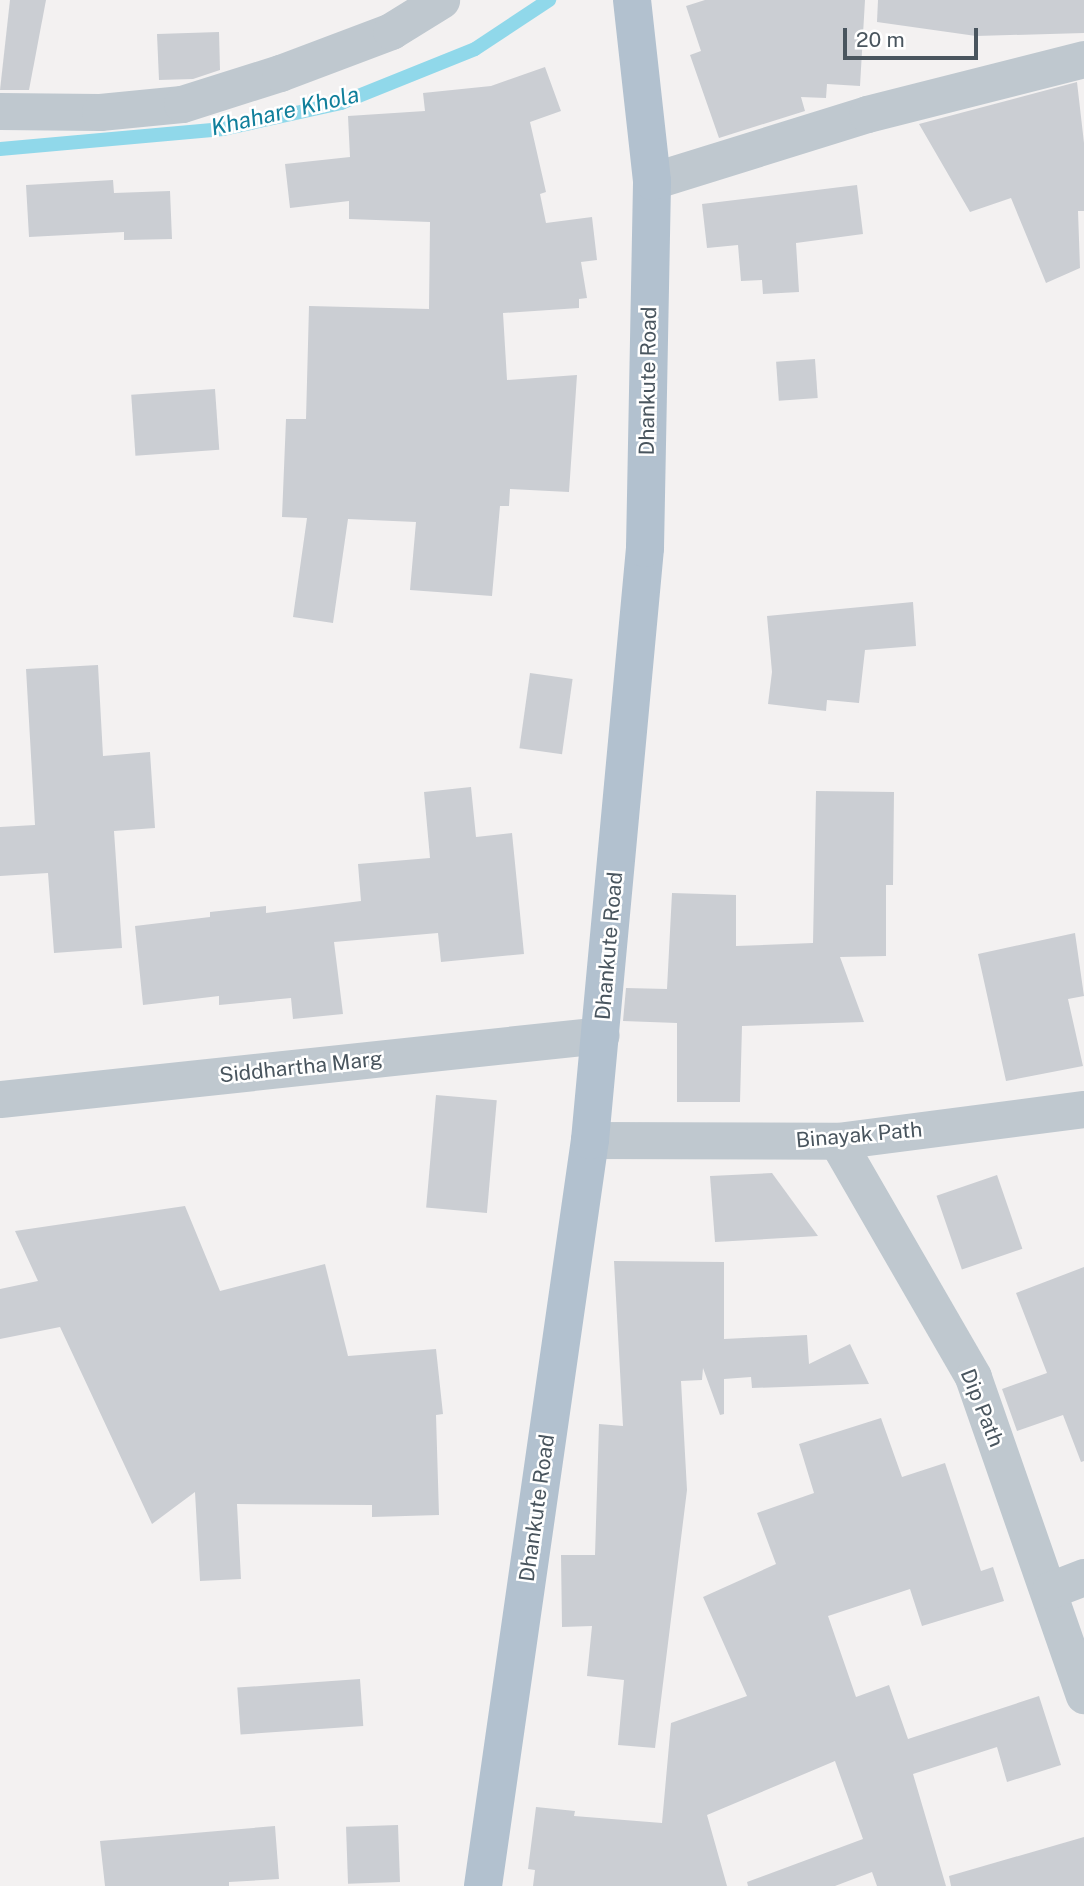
<!DOCTYPE html>
<html>
<head>
<meta charset="utf-8">
<style>
  body { margin:0 }
  #map { position:relative; width:1084px; height:1886px; overflow:hidden; background:#f3f1f1; font-family:"Public Sans",sans-serif }
  div>[style] { position:absolute }
  .stream>* { height:14px; margin:-7px; padding:0 7px; transform-origin:7px; border-radius:7px; background:#90d8ea }
  .building>* { inset:0; background:#cbced3; transform-origin:0 0 }
  .street>* { height:37px; margin:-18.5px; padding:0 18.5px; transform-origin:18.5px; border-radius:18.5px; background:#bfc8cf }
  .primary>* { height:38px; margin:-19px; padding:0 19px; transform-origin:19px; border-radius:19px; background:#b2c1cf }
  span { translate:-50% -50%; white-space:nowrap; text-align:center; line-height:1.15; -webkit-text-stroke:5px #fff; paint-order:stroke }
  .street-label { font-size:21px; color:#49555e }
  .water-label { font-size:23px; color:#107f9b; font-style:italic }
  .scale { position:absolute; left:843px; top:28px; width:135px; height:32px; box-sizing:border-box; border:4px solid #49555e; border-top:0; padding-left:9px; font-size:21px; line-height:24px; white-space:nowrap; color:#49555e; -webkit-text-stroke:5px #fff; paint-order:stroke }
</style>
</head>
<body>
<div id="map">
  <div class="stream">
    <div style="left:0;top:149px;width:224px;rotate:-5.1deg"></div>
    <div style="left:223px;top:129px;width:121px;rotate:-12.4deg"></div>
    <div style="left:341px;top:103px;width:144px;rotate:-21.9deg"></div>
    <div style="left:475px;top:49px;width:89px;rotate:-33.5deg"></div>
  </div>
  <div class="building">
    <div style="clip-path:polygon(10px 0,46px 0,29px 90px,0 90px)"></div>
    <div style="clip-path:polygon(705px 0,865px 0,860px 86px,827px 84px,826px 98px,801px 97px,805px 111px,719px 138px,690px 55px,701px 51px,686px 6px)"></div>
    <div style="clip-path:polygon(878px 0,1084px 0,1084px 33px,976px 36px,877px 22px)"></div>
    <div style="clip-path:polygon(219px 32px,220px 70px,193px 79px,159px 80px,157px 34px)"></div>
    <div style="clip-path:polygon(545px 67px,561px 111px,530px 122px,546px 192px,540px 194px,546px 223px,592px 217px,597px 260px,581px 262px,587px 298px,579px 299px,579px 308px,503px 313px,507px 380px,577px 375px,569px 492px,510px 489px,509px 506px,500px 506px,492px 596px,410px 590px,416px 522px,348px 519px,333px 623px,293px 617px,307px 518px,282px 517px,286px 419px,306px 419px,309px 306px,429px 309px,430px 222px,349px 219px,349px 201px,290px 208px,285px 164px,350px 157px,348px 116px,425px 111px,423px 93px,491px 86px)"></div>
    <div style="clip-path:polygon(1077px 82px,1084px 143px,1084px 211px,1078px 211px,1080px 268px,1046px 283px,1011px 198px,970px 212px,919px 124px)"></div>
    <div style="clip-path:polygon(113px 180px,114px 193px,170px 191px,172px 239px,124px 240px,124px 232px,29px 237px,26px 185px)"></div>
    <div style="clip-path:polygon(857px 185px,863px 234px,796px 243px,799px 292px,763px 294px,762px 280px,741px 281px,738px 245px,707px 248px,702px 204px)"></div>
    <div style="left:815px;top:359px;width:39px;height:39px;rotate:86deg"></div>
    <div style="left:215px;top:389px;width:61px;height:84px;rotate:86deg"></div>
    <div style="clip-path:polygon(913px 602px,916px 646px,865px 650px,859px 703px,827px 700px,826px 711px,768px 704px,772px 672px,767px 616px)"></div>
    <div style="clip-path:polygon(98px 665px,103px 756px,150px 752px,155px 828px,114px 831px,122px 948px,54px 953px,48px 873px,0 876px,0 827px,35px 825px,26px 669px)"></div>
    <div style="left:530px;top:673px;width:43px;height:76px;rotate:8deg"></div>
    <div style="clip-path:polygon(471px 787px,476px 837px,512px 833px,524px 954px,441px 962px,438px 933px,334px 942px,343px 1014px,293px 1019px,291px 998px,219px 1005px,219px 996px,143px 1005px,135px 926px,210px 917px,210px 912px,266px 906px,266px 913px,361px 901px,358px 864px,430px 858px,424px 792px)"></div>
    <div style="clip-path:polygon(816px 791px,894px 792px,893px 885px,886px 885px,886px 956px,840px 957px,864px 1022px,742px 1026px,740px 1102px,677px 1102px,677px 1023px,623px 1021px,626px 988px,667px 989px,672px 893px,736px 895px,736px 946px,813px 943px)"></div>
    <div style="clip-path:polygon(1075px 933px,1084px 996px,1068px 999px,1083px 1066px,1006px 1081px,978px 954px)"></div>
    <div style="left:436px;top:1095px;width:61px;height:113px;rotate:5deg"></div>
    <div style="clip-path:polygon(772px 1173px,818px 1236px,715px 1242px,710px 1176px)"></div>
    <div style="left:997px;top:1175px;width:78px;height:64px;rotate:71deg"></div>
    <div style="clip-path:polygon(185px 1206px,220px 1291px,325px 1264px,348px 1356px,436px 1349px,443px 1414px,436px 1415px,439px 1515px,372px 1517px,372px 1505px,237px 1504px,241px 1579px,200px 1581px,195px 1492px,152px 1524px,60px 1327px,0 1339px,0 1289px,38px 1281px,15px 1231px)"></div>
    <div style="clip-path:polygon(614px 1261px,724px 1262px,724px 1339px,807px 1335px,809px 1364px,850px 1344px,869px 1384px,752px 1388px,751px 1377px,724px 1379px,724px 1414px,720px 1415px,703px 1368px,702px 1380px,681px 1381px,687px 1490px,655px 1748px,618px 1745px,624px 1680px,587px 1676px,592px 1626px,562px 1627px,561px 1555px,595px 1555px,599px 1424px,623px 1426px)"></div>
    <div style="clip-path:polygon(1084px 1267px,1084px 1461px,1081px 1462px,1063px 1415px,1017px 1431px,1002px 1389px,1047px 1373px,1016px 1293px)"></div>
    <div style="clip-path:polygon(881px 1418px,902px 1477px,945px 1463px,981px 1571px,993px 1567px,1004px 1601px,922px 1626px,910px 1589px,828px 1616px,856px 1697px,889px 1685px,908px 1739px,1039px 1696px,1061px 1765px,1007px 1782px,997px 1747px,913px 1774px,946px 1886px,877px 1886px,872px 1872px,835px 1886px,748px 1886px,747px 1882px,863px 1839px,835px 1761px,707px 1815px,727px 1886px,533px 1886px,535px 1870px,528px 1869px,536px 1807px,575px 1811px,574px 1816px,662px 1823px,671px 1723px,747px 1696px,703px 1597px,776px 1564px,757px 1513px,814px 1493px,799px 1444px)"></div>
    <div style="left:360px;top:1679px;width:47px;height:123px;rotate:86deg"></div>
    <div style="left:398px;top:1825px;width:57px;height:52px;rotate:88deg"></div>
    <div style="clip-path:polygon(275px 1826px,279px 1879px,229px 1882px,229px 1886px,105px 1886px,100px 1841px)"></div>
    <div style="clip-path:polygon(1084px 1837px,1084px 1886px,951px 1886px,949px 1876px)"></div>
  </div>
  <div class="street">
    <div style="left:0;top:111px;width:100px;rotate:0.6deg"></div>
    <div style="left:100px;top:112px;width:82px;rotate:-5.6deg"></div>
    <div style="left:182px;top:104px;width:103px;rotate:-17.6deg"></div>
    <div style="left:280px;top:73px;width:119px;rotate:-20.7deg"></div>
    <div style="left:391px;top:31px;width:59px;rotate:-31.8deg"></div>
    <div style="left:652px;top:181px;width:225px;rotate:-17.3deg"></div>
    <div style="left:867px;top:114px;width:224px;rotate:-14.2deg"></div>
    <div style="left:0;top:1099px;width:604px;rotate:-6.08deg"></div>
    <div style="left:590px;top:1140px;width:247px;rotate:0.2deg"></div>
    <div style="left:837px;top:1141px;width:249px;rotate:-7.4deg"></div>
    <div style="left:837px;top:1141px;width:272px;rotate:60deg"></div>
    <div style="left:973px;top:1377px;width:337px;rotate:70.8deg"></div>
    <div style="left:1050px;top:1590px;width:36px;rotate:-21deg"></div>
  </div>
  <div class="primary">
    <div style="left:483px;top:1886px;width:754px;rotate:-81.84deg"></div>
    <div style="left:590px;top:1140px;width:595px;rotate:-84.69deg"></div>
    <div style="left:645px;top:548px;width:367px;rotate:-88.9deg"></div>
    <div style="left:652px;top:181px;width:182px;rotate:-96.3deg"></div>
  </div>
  <div class="street-label">
    <span style="left:648px;top:381px;rotate:-89deg">Dhankute Road</span>
    <span style="left:609px;top:946px;rotate:-85deg">Dhankute Road</span>
    <span style="left:301px;top:1067px;rotate:-6deg">Siddhartha Marg</span>
    <span style="left:859px;top:1135px;rotate:-5deg">Binayak Path</span>
    <span style="left:982px;top:1408px;rotate:68deg">Dip Path</span>
    <span style="left:537px;top:1508px;rotate:-82deg">Dhankute Road</span>
  </div>
  <div class="water-label">
    <span style="left:285px;top:111px;rotate:-13deg">Khahare Khola</span>
  </div>
  <div class="scale">20 m</div>
</div>
</body>
</html>
